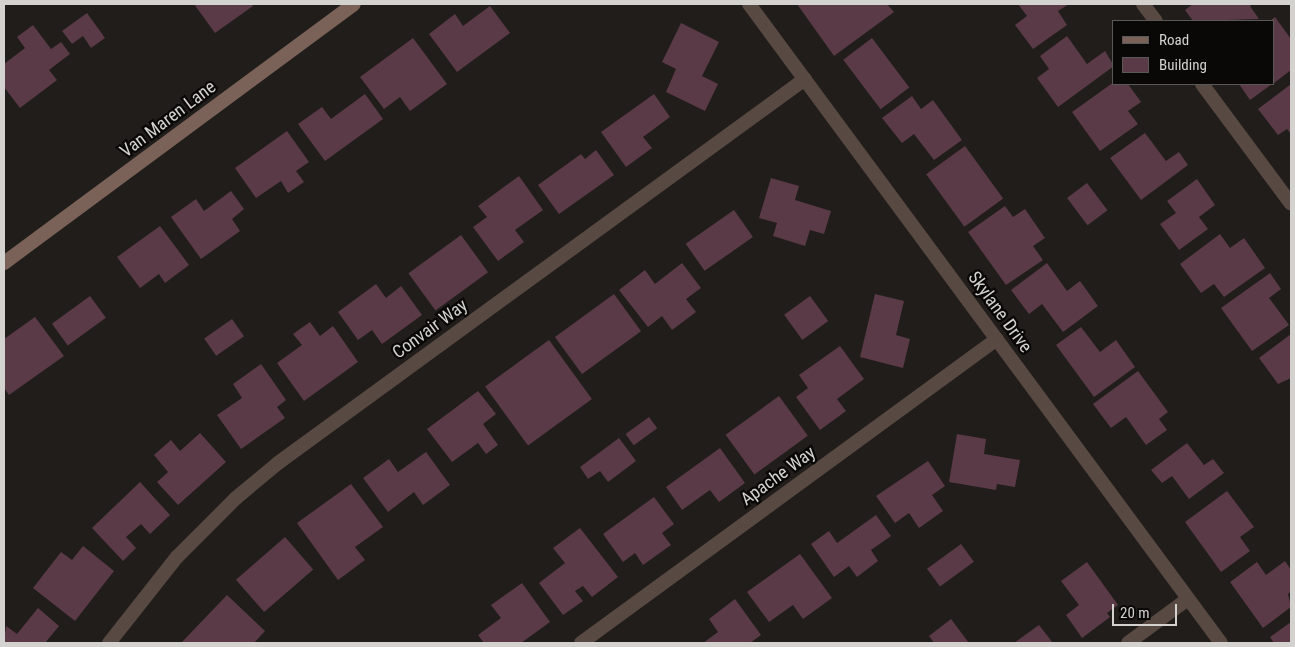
<!DOCTYPE html>
<html>
<head>
<meta charset="utf-8">
<style>
  body { margin:0 }
  #map { position:relative; width:1295px; height:647px; overflow:hidden; background:#201d1a; font-family:"Roboto Condensed",sans-serif }
  div>[style] { position:absolute }
  .building>* { inset:0; background:#5b3a47; transform-origin:0 0 }
  .minor>* { height:14px; margin:-7px; padding:0 7px; transform-origin:7px; border-radius:7px; background:#594943 }
  .secondary>* { height:14px; margin:-7px; padding:0 7px; transform-origin:7px; border-radius:7px; background:#7a6258 }
  span { translate:-50% -50%; white-space:nowrap; text-align:center; line-height:1.15; -webkit-text-stroke:4.5px #090807; paint-order:stroke }
  .street-label { font-size:18px; color:#d3d2cf }
  .frame { position:absolute; inset:0; border:5px solid #d3d2cf; pointer-events:none }
  .legend { position:absolute; left:1112px; top:20px; width:162px; height:65px; box-sizing:border-box; background:#090807; border:1px solid #5a5957; margin:0; padding:6px 9px; list-style:none; font-size:15px; color:#d3d2cf }
  .legend li { display:flex; align-items:center; gap:10px; height:25px }
  .legend b { width:25px; border:1px solid #5a5957 }
  .scale { position:absolute; left:1112px; top:604px; width:65px; height:22px; box-sizing:border-box; border:2px solid #d3d2cf; border-top:0; padding-left:6px; font-size:15px; line-height:18px; white-space:nowrap; color:#d3d2cf; -webkit-text-stroke:4px #090807; paint-order:stroke }
</style>
</head>
<body>
<div id="map">
  <div class="building">
    <div style="clip-path:polygon(194px 4px,251px 4px,253px 6px,215px 33px)"></div>
    <div style="clip-path:polygon(797px 4px,887px 4px,894px 12px,834px 56px)"></div>
    <div style="clip-path:polygon(1018px 4px,1069px 4px,1058px 11px,1067px 25px,1033px 49px,1015px 25px,1027px 16px)"></div>
    <div style="clip-path:polygon(1193px 4px,1253px 4px,1250px 6px,1259px 19px,1193px 21px,1185px 10px)"></div>
    <div style="clip-path:polygon(490px 6px,510px 33px,457px 72px,429px 34px,455px 14px,463px 26px)"></div>
    <div style="clip-path:polygon(87px 13px,105px 38px,91px 48px,83px 36px,72px 44px,62px 31px)"></div>
    <div style="clip-path:polygon(1275px 17px,1291px 39px,1291px 70px,1274px 83px,1274px 21px,1270px 21px)"></div>
    <div style="clip-path:polygon(681px 23px,719px 42px,702px 76px,718px 84px,705px 111px,666px 92px,676px 69px,662px 62px)"></div>
    <div style="clip-path:polygon(33px 25px,51px 49px,61px 42px,70px 54px,49px 70px,57px 80px,20px 108px,4px 87px,4px 64px,25px 48px,17px 37px)"></div>
    <div style="clip-path:polygon(1067px 36px,1087px 64px,1105px 51px,1114px 66px,1058px 107px,1037px 78px,1049px 69px,1040px 56px)"></div>
    <div style="clip-path:polygon(413px 38px,447px 84px,410px 111px,400px 97px,384px 109px,360px 77px)"></div>
    <div style="left:872px;top:38px;width:62px;height:36px;rotate:53deg"></div>
    <div style="clip-path:polygon(1114px 82px,1128px 84px,1141px 102px,1128px 111px,1138px 124px,1100px 151px,1072px 112px)"></div>
    <div style="clip-path:polygon(1239px 84px,1272px 84px,1250px 100px)"></div>
    <div style="clip-path:polygon(1291px 84px,1291px 134px,1287px 129px,1278px 135px,1258px 109px)"></div>
    <div style="clip-path:polygon(365px 94px,383px 119px,325px 161px,298px 124px,322px 107px,331px 119px)"></div>
    <div style="clip-path:polygon(654px 94px,670px 117px,643px 137px,652px 148px,626px 167px,601px 132px)"></div>
    <div style="clip-path:polygon(912px 96px,921px 109px,933px 100px,962px 140px,934px 160px,914px 134px,902px 143px,882px 118px)"></div>
    <div style="clip-path:polygon(287px 131px,309px 162px,296px 171px,304px 182px,288px 193px,281px 181px,256px 198px,235px 168px)"></div>
    <div style="clip-path:polygon(1145px 133px,1166px 161px,1179px 152px,1188px 165px,1141px 200px,1110px 158px)"></div>
    <div style="left:965px;top:146px;width:65px;height:48px;rotate:54deg"></div>
    <div style="clip-path:polygon(596px 150px,614px 175px,559px 214px,538px 185px,581px 154px,585px 159px)"></div>
    <div style="clip-path:polygon(519px 176px,543px 210px,515px 230px,524px 242px,498px 261px,473px 227px,487px 217px,478px 206px)"></div>
    <div style="clip-path:polygon(771px 178px,799px 186px,795px 200px,831px 211px,824px 234px,810px 230px,805px 246px,773px 236px,777px 223px,759px 218px)"></div>
    <div style="clip-path:polygon(1197px 179px,1215px 205px,1199px 217px,1208px 229px,1179px 250px,1160px 224px,1176px 213px,1167px 201px)"></div>
    <div style="left:1087px;top:183px;width:34px;height:25px;rotate:53deg"></div>
    <div style="clip-path:polygon(231px 191px,244px 209px,232px 219px,240px 231px,201px 259px,171px 217px,196px 199px,204px 211px)"></div>
    <div style="clip-path:polygon(1005px 206px,1013px 217px,1025px 209px,1045px 238px,1033px 246px,1043px 260px,1006px 285px,968px 232px)"></div>
    <div style="left:734px;top:210px;width:33px;height:59px;rotate:55deg"></div>
    <div style="clip-path:polygon(160px 226px,189px 265px,165px 283px,159px 274px,140px 288px,117px 257px)"></div>
    <div style="clip-path:polygon(1220px 234px,1230px 248px,1244px 238px,1265px 268px,1224px 297px,1214px 284px,1201px 293px,1180px 264px)"></div>
    <div style="left:461px;top:235px;width:46px;height:65px;rotate:54deg"></div>
    <div style="clip-path:polygon(682px 263px,701px 288px,686px 299px,696px 312px,672px 330px,662px 316px,648px 327px,619px 290px,645px 270px,655px 284px)"></div>
    <div style="clip-path:polygon(1047px 263px,1067px 291px,1080px 281px,1098px 306px,1063px 332px,1042px 304px,1029px 314px,1011px 290px)"></div>
    <div style="clip-path:polygon(1270px 273px,1281px 289px,1269px 298px,1289px 325px,1252px 351px,1221px 308px)"></div>
    <div style="clip-path:polygon(376px 284px,386px 298px,401px 286px,422px 315px,382px 344px,372px 330px,358px 340px,338px 312px)"></div>
    <div style="left:614px;top:294px;width:46px;height:73px;rotate:54deg"></div>
    <div style="clip-path:polygon(875px 294px,904px 301px,896px 335px,910px 339px,903px 368px,860px 357px)"></div>
    <div style="left:90px;top:296px;width:27px;height:47px;rotate:54deg"></div>
    <div style="left:810px;top:296px;width:31px;height:32px;rotate:54deg"></div>
    <div style="clip-path:polygon(35px 317px,64px 356px,9px 395px,4px 388px,4px 339px)"></div>
    <div style="left:232px;top:319px;width:21px;height:34px;rotate:55deg"></div>
    <div style="clip-path:polygon(310px 322px,320px 336px,333px 326px,358px 362px,304px 401px,277px 363px,302px 345px,293px 334px)"></div>
    <div style="clip-path:polygon(1081px 327px,1100px 352px,1116px 340px,1135px 367px,1094px 397px,1056px 345px)"></div>
    <div style="clip-path:polygon(1291px 334px,1291px 378px,1278px 384px,1259px 358px)"></div>
    <div style="left:549px;top:340px;width:73px;height:79px;rotate:54deg"></div>
    <div style="clip-path:polygon(840px 346px,864px 379px,837px 399px,846px 411px,820px 430px,796px 397px,808px 388px,799px 375px)"></div>
    <div style="clip-path:polygon(261px 364px,286px 400px,277px 407px,285px 418px,241px 449px,217px 415px,242px 398px,233px 384px)"></div>
    <div style="clip-path:polygon(1138px 371px,1168px 412px,1159px 419px,1167px 430px,1146px 445px,1126px 417px,1111px 428px,1093px 404px)"></div>
    <div style="clip-path:polygon(478px 391px,496px 414px,483px 424px,498px 445px,486px 454px,478px 443px,452px 462px,427px 429px)"></div>
    <div style="left:779px;top:396px;width:49px;height:66px;rotate:54deg"></div>
    <div style="left:649px;top:417px;width:14px;height:29px;rotate:54deg"></div>
    <div style="clip-path:polygon(200px 433px,226px 462px,178px 505px,157px 482px,168px 472px,154px 455px,171px 440px,180px 451px)"></div>
    <div style="clip-path:polygon(957px 434px,986px 439px,984px 454px,1020px 460px,1015px 487px,997px 484px,996px 490px,949px 482px)"></div>
    <div style="clip-path:polygon(619px 438px,636px 461px,608px 482px,600px 471px,588px 479px,580px 467px)"></div>
    <div style="clip-path:polygon(1187px 443px,1204px 465px,1213px 459px,1224px 473px,1189px 499px,1172px 476px,1162px 483px,1151px 470px)"></div>
    <div style="clip-path:polygon(720px 448px,745px 483px,719px 502px,710px 490px,682px 510px,666px 487px)"></div>
    <div style="clip-path:polygon(426px 452px,450px 485px,423px 505px,414px 492px,388px 512px,363px 478px,389px 459px,398px 472px)"></div>
    <div style="clip-path:polygon(928px 461px,945px 486px,932px 495px,943px 511px,919px 528px,909px 513px,895px 523px,876px 496px)"></div>
    <div style="clip-path:polygon(140px 482px,170px 515px,150px 534px,141px 524px,126px 537px,136px 548px,123px 561px,92px 528px)"></div>
    <div style="clip-path:polygon(351px 484px,383px 527px,355px 547px,365px 560px,338px 580px,297px 523px)"></div>
    <div style="clip-path:polygon(1227px 491px,1254px 527px,1240px 537px,1250px 551px,1221px 572px,1185px 522px)"></div>
    <div style="clip-path:polygon(654px 497px,674px 524px,662px 533px,671px 545px,643px 565px,635px 553px,623px 562px,603px 534px)"></div>
    <div style="clip-path:polygon(876px 515px,891px 536px,871px 550px,878px 561px,857px 577px,849px 566px,834px 577px,811px 544px,829px 531px,837px 543px)"></div>
    <div style="clip-path:polygon(580px 528px,618px 577px,592px 597px,583px 586px,575px 591px,583px 601px,563px 615px,539px 583px,565px 563px,553px 548px)"></div>
    <div style="left:285px;top:537px;width:43px;height:65px;rotate:49deg"></div>
    <div style="left:961px;top:544px;width:22px;height:42px;rotate:54deg"></div>
    <div style="clip-path:polygon(83px 546px,114px 571px,75px 621px,33px 588px,61px 552px,72px 560px)"></div>
    <div style="clip-path:polygon(800px 554px,832px 598px,803px 619px,793px 605px,769px 622px,747px 592px)"></div>
    <div style="clip-path:polygon(1285px 561px,1291px 570px,1291px 591px,1288px 594px,1291px 607px,1263px 628px,1230px 582px,1257px 562px,1266px 575px)"></div>
    <div style="clip-path:polygon(1087px 562px,1118px 605px,1107px 613px,1110px 617px,1082px 638px,1066px 615px,1079px 605px,1061px 581px)"></div>
    <div style="clip-path:polygon(522px 583px,550px 622px,521px 643px,484px 643px,478px 635px,501px 618px,491px 605px)"></div>
    <div style="clip-path:polygon(227px 595px,265px 631px,254px 643px,181px 643px)"></div>
    <div style="clip-path:polygon(735px 599px,761px 635px,750px 643px,703px 643px,718px 632px,709px 619px)"></div>
    <div style="clip-path:polygon(38px 608px,59px 626px,45px 643px,4px 643px,6px 626px,17px 634px)"></div>
    <div style="clip-path:polygon(951px 619px,969px 643px,934px 643px,929px 636px)"></div>
    <div style="clip-path:polygon(1291px 622px,1291px 643px,1274px 643px,1270px 637px)"></div>
    <div style="clip-path:polygon(1039px 625px,1053px 643px,1014px 643px)"></div>
  </div>
  <div class="minor">
    <div style="left:749px;top:4px;width:794px;rotate:53.55deg"></div>
    <div style="left:1143px;top:4px;width:21px;rotate:53deg"></div>
    <div style="left:1202px;top:84px;width:149px;rotate:53.4deg"></div>
    <div style="left:109px;top:643px;width:110px;rotate:-51.7deg"></div>
    <div style="left:177px;top:557px;width:83px;rotate:-45deg"></div>
    <div style="left:236px;top:498px;width:55px;rotate:-39.8deg"></div>
    <div style="left:278px;top:463px;width:652px;rotate:-36.08deg"></div>
    <div style="left:581px;top:643px;width:515px;rotate:-36.16deg"></div>
    <div style="left:1128px;top:643px;width:74px;rotate:-36.3deg"></div>
  </div>
  <div class="secondary">
    <div style="left:4px;top:263px;width:435px;rotate:-36.5deg"></div>
  </div>
  <div class="street-label">
    <span style="left:168px;top:119px;rotate:-37deg">Van Maren Lane</span>
    <span style="left:1000px;top:312px;rotate:54deg">Skylane Drive</span>
    <span style="left:430px;top:329px;rotate:-36deg">Convair Way</span>
    <span style="left:778px;top:476px;rotate:-36deg">Apache Way</span>
  </div>
  <div class="frame"></div>
  <ul class="legend">
  <li><b style="height:6px;background:#7a6258"></b>Road</li>
  <li><b style="height:14px;background:#5b3a47"></b>Building</li>
  </ul>
  <div class="scale">20 m</div>
</div>
</body>
</html>
